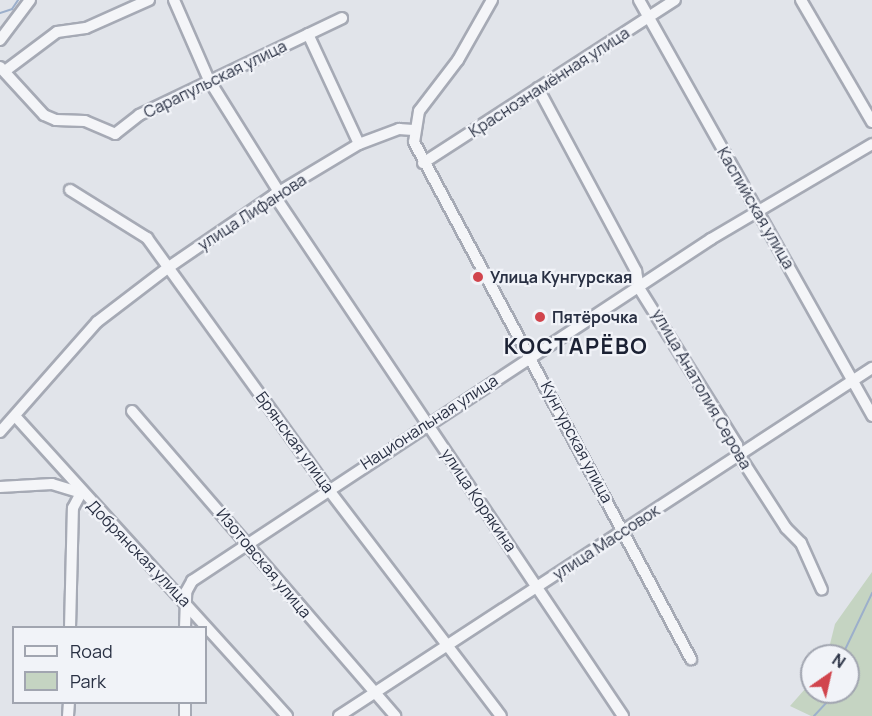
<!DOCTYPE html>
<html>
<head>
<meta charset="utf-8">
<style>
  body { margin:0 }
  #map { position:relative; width:872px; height:716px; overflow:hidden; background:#e1e4ea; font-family:Manrope,sans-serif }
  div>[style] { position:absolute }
  .green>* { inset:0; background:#c5d4c2 }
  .stream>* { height:2px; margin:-1px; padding:0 1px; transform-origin:1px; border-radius:1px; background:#9cafcb }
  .roads { filter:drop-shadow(2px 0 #a6aab5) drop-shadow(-2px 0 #a6aab5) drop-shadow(0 2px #a6aab5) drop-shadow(0 -2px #a6aab5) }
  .minor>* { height:10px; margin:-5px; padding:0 5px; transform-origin:5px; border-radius:5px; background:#f4f5f8 }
  .dots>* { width:16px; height:16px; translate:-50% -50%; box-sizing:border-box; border:3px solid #f1f3f8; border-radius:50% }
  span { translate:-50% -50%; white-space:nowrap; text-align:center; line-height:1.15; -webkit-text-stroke:4.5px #f1f3f8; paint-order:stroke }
  .street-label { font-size:16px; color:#293043 }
  .poi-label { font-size:16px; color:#293043; font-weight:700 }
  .left { translate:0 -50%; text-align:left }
  .district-label { font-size:22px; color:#1b2133; font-weight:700; letter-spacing:1.5px }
  .legend { position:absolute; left:12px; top:626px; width:195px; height:78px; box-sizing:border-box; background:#f1f3f8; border:2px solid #a1a5b0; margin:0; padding:8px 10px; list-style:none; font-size:18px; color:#293043 }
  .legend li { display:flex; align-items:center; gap:12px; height:30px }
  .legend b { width:30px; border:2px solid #a1a5b0 }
  .north { position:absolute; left:800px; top:644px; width:60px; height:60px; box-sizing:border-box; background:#f1f3f8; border:2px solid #a1a5b0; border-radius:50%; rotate:34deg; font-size:16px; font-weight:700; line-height:24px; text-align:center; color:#293043 }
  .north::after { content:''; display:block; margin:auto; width:21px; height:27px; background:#d1454d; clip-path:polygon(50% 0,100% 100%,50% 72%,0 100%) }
</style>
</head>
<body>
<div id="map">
  <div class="green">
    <div style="clip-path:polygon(872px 572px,872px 716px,811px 716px,790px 706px,812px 681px,812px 692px,848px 692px,848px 656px,827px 656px,835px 624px)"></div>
  </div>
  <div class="stream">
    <div style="left:0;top:13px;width:13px;rotate:-18deg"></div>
    <div style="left:12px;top:9px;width:11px;rotate:-56deg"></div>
    <div style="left:842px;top:656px;width:70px;rotate:-64.5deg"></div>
    <div style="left:814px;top:716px;width:33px;rotate:-47deg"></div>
  </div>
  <div class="roads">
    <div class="minor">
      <div style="left:174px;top:0;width:87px;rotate:66.4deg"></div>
      <div style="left:209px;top:80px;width:132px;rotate:58deg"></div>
      <div style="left:492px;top:0;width:69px;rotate:119.5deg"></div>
      <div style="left:458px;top:60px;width:64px;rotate:127.4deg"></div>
      <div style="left:419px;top:111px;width:31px;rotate:99deg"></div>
      <div style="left:414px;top:142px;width:587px;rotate:61.82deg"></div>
      <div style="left:639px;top:0;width:477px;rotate:60.7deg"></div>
      <div style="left:801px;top:0;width:141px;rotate:59.8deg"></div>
      <div style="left:308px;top:34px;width:121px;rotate:65.1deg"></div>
      <div style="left:0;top:40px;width:50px;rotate:-53.1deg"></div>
      <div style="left:0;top:67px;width:65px;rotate:47.5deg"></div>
      <div style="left:44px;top:115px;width:13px;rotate:23deg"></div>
      <div style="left:56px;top:120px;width:29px;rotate:2deg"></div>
      <div style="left:85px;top:121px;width:33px;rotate:23deg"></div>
      <div style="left:115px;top:134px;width:31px;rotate:-38deg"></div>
      <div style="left:139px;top:115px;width:225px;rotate:-25.5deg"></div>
      <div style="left:5px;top:71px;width:65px;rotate:-36.9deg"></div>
      <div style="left:57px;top:32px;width:29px;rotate:-8deg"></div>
      <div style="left:86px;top:28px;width:69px;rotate:-24deg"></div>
      <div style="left:538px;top:88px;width:208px;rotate:61.8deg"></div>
      <div style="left:636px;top:271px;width:17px;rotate:80deg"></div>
      <div style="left:639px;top:288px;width:185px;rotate:58deg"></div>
      <div style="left:737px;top:445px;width:10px;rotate:79deg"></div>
      <div style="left:739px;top:455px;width:87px;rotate:57.2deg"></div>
      <div style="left:786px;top:528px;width:21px;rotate:45deg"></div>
      <div style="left:801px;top:543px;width:51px;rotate:65.9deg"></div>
      <div style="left:423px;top:163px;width:300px;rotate:-32.9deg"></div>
      <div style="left:70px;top:190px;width:91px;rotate:31.9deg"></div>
      <div style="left:147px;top:238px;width:299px;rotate:54.2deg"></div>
      <div style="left:322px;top:481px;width:295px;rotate:52.7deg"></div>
      <div style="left:274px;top:195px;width:627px;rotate:56.18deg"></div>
      <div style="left:132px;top:411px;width:403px;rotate:49.2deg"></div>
      <div style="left:15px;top:416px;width:405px;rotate:47.8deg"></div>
      <div style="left:0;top:432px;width:147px;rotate:-48.6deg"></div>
      <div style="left:97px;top:322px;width:91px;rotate:-37.4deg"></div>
      <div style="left:169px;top:267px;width:127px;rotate:-34.4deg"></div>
      <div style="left:274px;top:195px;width:99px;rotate:-31deg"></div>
      <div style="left:359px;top:144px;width:43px;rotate:-20.6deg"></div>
      <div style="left:399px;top:129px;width:14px;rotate:4deg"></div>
      <div style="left:0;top:487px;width:52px;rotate:-3.3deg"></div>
      <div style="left:52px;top:484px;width:30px;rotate:17deg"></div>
      <div style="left:70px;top:628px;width:120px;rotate:-88.6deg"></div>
      <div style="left:73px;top:508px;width:17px;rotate:-62deg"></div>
      <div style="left:185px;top:628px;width:36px;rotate:-88deg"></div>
      <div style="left:186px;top:592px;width:13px;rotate:-61deg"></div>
      <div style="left:192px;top:581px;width:622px;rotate:-33.38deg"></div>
      <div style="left:711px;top:239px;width:187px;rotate:-30.5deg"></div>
      <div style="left:68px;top:716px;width:14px;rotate:-86deg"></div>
      <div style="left:185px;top:716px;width:14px;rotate:-90deg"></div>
      <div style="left:339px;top:716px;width:637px;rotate:-33.14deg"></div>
    </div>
  </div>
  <div class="dots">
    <div style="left:478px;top:277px;background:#d1454d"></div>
    <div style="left:540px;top:317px;background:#d1454d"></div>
  </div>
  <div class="street-label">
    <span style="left:215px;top:79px;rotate:-26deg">Сарапульская улица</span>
    <span style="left:549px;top:82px;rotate:-33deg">Краснознамённая улица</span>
    <span style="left:756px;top:208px;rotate:60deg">Каспийская улица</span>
    <span style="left:252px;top:212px;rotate:-33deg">улица Лифанова</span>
    <span style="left:702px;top:389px;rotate:60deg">улица Анатолия Серова</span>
    <span style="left:429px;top:422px;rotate:-33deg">Национальная улица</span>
    <span style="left:295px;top:442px;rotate:54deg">Брянская улица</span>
    <span style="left:577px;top:442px;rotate:62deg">Кунгурская улица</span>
    <span style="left:479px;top:500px;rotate:56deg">улица Корякина</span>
    <span style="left:606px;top:542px;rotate:-33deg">улица Массовок</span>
    <span style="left:139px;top:553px;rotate:46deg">Добрянская улица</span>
    <span style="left:264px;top:563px;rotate:50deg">Изотовская улица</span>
  </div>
  <div class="poi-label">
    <span class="left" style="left:490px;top:277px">Улица Кунгурская</span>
    <span class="left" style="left:552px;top:317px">Пятёрочка</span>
  </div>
  <div class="district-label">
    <span style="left:576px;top:347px">КОСТАРЁВО</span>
  </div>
  <ul class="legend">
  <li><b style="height:8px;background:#f4f5f8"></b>Road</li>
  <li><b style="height:16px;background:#c5d4c2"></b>Park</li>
  </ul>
  <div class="north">N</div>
</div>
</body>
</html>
